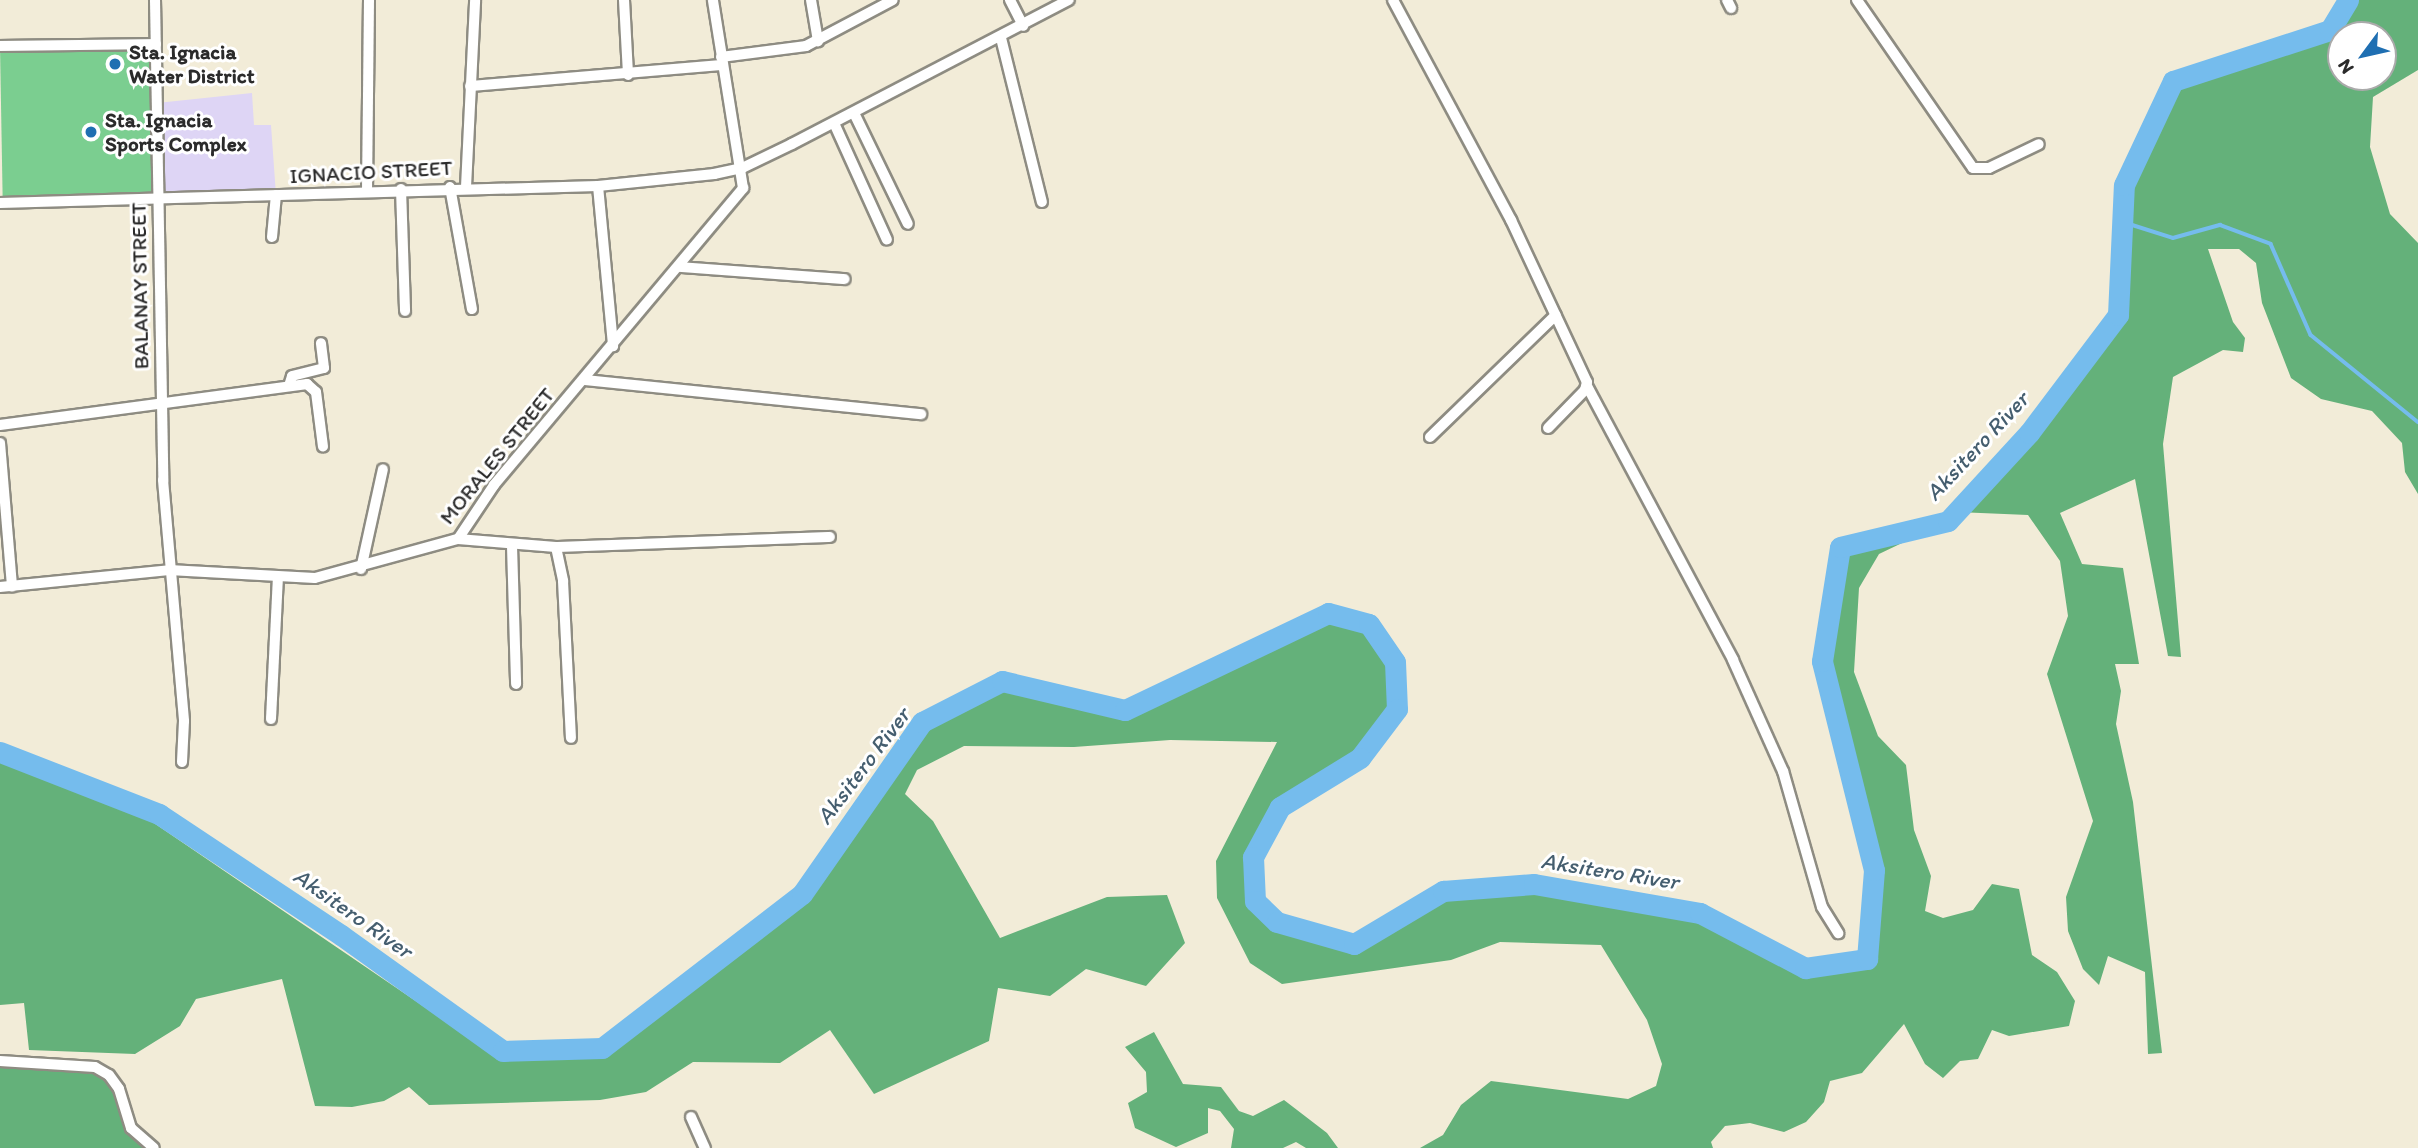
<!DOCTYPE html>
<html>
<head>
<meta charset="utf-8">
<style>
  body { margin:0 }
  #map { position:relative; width:2418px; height:1148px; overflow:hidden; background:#f2ecd8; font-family:Itim,sans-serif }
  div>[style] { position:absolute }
  .built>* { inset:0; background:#ded5f5 }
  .green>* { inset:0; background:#7bce90; transform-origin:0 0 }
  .forest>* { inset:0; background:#64b17a }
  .stream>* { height:3.5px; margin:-1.75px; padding:0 1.75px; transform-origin:1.75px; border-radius:1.75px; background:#75bced }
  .river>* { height:21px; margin:-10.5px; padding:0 10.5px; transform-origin:10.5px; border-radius:10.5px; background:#75bced }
  .roads { filter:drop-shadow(2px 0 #8e8c82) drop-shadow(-2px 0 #8e8c82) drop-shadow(0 2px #8e8c82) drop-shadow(0 -2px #8e8c82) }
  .minor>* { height:10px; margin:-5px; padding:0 5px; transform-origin:5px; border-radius:5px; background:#fff }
  .dots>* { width:19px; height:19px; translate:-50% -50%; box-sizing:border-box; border:4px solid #fff; border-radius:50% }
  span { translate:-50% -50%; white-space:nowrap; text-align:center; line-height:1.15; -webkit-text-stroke:6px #fff; paint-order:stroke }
  .poi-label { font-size:21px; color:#2b2b2b; font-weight:700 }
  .left { translate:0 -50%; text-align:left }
  .street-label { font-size:21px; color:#2b2b2b }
  .water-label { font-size:23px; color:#455e6f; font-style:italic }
  .north { position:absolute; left:2327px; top:21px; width:70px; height:70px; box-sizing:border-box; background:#fff; border:2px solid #aaa; border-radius:50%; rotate:237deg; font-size:19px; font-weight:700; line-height:28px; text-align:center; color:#2b2b2b }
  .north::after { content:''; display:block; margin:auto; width:24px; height:32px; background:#1f6fb2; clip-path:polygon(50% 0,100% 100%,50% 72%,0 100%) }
</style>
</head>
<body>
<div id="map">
  <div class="built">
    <div style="clip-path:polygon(252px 93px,254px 125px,271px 125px,276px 195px,157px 200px,157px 103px)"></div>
  </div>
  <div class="green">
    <div style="left:154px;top:45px;width:154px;height:154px;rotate:89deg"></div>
  </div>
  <div class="forest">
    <div style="clip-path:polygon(evenodd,2348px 0,2418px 0,2418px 70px,2373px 97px,2370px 147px,2390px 214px,2418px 243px,2418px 494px,2405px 472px,2402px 443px,2372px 411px,2321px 399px,2291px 378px,2262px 303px,2256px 263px,2239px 249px,2208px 249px,2233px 322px,2245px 338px,2243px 352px,2223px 350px,2173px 377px,2163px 444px,2181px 657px,2168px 656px,2135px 479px,2060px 513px,2082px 564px,2123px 568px,2139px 664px,2115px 664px,2121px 691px,2116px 724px,2133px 802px,2162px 1053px,2148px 1054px,2145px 972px,2108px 956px,2099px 985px,2083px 969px,2068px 931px,2066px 897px,2093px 821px,2047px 674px,2068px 616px,2060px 561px,2028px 515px,1957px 512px,2118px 315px,2124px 185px,2173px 81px,2330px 30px,2348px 0,2341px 35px,2383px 35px,2383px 77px,2341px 77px,2341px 35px)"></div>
    <div style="clip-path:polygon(1948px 521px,1879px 554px,1859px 588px,1854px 672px,1878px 736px,1906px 765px,1914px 830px,1931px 876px,1925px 911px,1943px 918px,1973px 910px,1992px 884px,2019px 889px,2032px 955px,2057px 972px,2075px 1001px,2069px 1026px,2009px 1036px,1992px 1030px,1978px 1059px,1960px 1061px,1943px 1078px,1925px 1064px,1904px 1024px,1862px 1073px,1830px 1081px,1824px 1102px,1806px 1122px,1784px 1132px,1750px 1123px,1725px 1126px,1711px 1142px,1713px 1148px,1420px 1148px,1443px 1135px,1461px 1105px,1491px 1081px,1628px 1099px,1656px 1086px,1662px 1064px,1647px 1020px,1601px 945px,1500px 942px,1451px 960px,1282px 984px,1250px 963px,1217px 898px,1216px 861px,1277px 742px,1170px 740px,1074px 747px,964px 746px,917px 770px,905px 794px,933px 821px,1000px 938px,1107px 897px,1167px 895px,1185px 943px,1146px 986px,1086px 969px,1050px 996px,998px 988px,989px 1041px,874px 1094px,830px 1030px,780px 1063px,693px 1062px,646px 1092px,600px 1100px,429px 1105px,409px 1087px,384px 1101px,352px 1107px,315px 1106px,282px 979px,196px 999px,180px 1026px,135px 1054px,29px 1050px,24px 1003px,0 1005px,0 759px,151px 821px,498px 1057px,597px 1059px,806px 902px,891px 780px,922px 722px,1002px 681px,1125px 710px,1328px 613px,1369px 624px,1395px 662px,1397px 709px,1360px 758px,1280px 807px,1253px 857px,1255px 901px,1277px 922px,1354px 944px,1443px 891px,1534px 884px,1700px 913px,1805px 968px,1866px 959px,1874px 870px,1822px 661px,1840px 547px)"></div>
    <div style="clip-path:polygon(1154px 1032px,1183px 1084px,1221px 1087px,1239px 1111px,1253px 1116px,1284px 1100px,1327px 1133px,1338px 1148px,1306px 1148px,1296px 1142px,1283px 1148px,1231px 1148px,1234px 1129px,1220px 1111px,1208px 1108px,1208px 1133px,1176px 1147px,1135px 1128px,1128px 1103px,1147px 1092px,1146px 1072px,1125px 1047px)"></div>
    <div style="clip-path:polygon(0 1061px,106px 1073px,131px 1128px,154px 1148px,0 1148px)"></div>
  </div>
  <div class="stream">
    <div style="left:2123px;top:222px;width:52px;rotate:17.7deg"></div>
    <div style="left:2173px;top:238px;width:49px;rotate:-15.5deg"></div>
    <div style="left:2220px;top:225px;width:54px;rotate:20.4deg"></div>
    <div style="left:2271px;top:244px;width:99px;rotate:66.3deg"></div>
    <div style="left:2311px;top:335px;width:138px;rotate:39.1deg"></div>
  </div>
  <div class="river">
    <div style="left:0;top:752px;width:171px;rotate:21.3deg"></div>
    <div style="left:159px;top:814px;width:219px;rotate:33.6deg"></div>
    <div style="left:341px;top:935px;width:199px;rotate:35.6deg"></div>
    <div style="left:503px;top:1051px;width:99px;rotate:-1.7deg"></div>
    <div style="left:602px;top:1048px;width:252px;rotate:-37.6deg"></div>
    <div style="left:802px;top:894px;width:210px;rotate:-55.1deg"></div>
    <div style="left:922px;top:722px;width:90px;rotate:-27.1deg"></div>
    <div style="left:1002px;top:681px;width:126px;rotate:13.3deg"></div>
    <div style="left:1125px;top:710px;width:225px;rotate:-25.5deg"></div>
    <div style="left:1328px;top:613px;width:42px;rotate:15deg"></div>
    <div style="left:1369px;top:624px;width:46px;rotate:55.6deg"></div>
    <div style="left:1395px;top:662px;width:47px;rotate:87.6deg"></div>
    <div style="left:1397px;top:709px;width:61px;rotate:127.1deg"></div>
    <div style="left:1360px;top:758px;width:94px;rotate:148.5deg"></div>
    <div style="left:1280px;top:807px;width:57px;rotate:118.4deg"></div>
    <div style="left:1253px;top:857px;width:44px;rotate:87.4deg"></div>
    <div style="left:1255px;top:901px;width:30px;rotate:44deg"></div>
    <div style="left:1277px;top:922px;width:80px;rotate:15.9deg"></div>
    <div style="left:1354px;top:944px;width:104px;rotate:-30.8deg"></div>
    <div style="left:1443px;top:891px;width:91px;rotate:-4.4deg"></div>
    <div style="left:1534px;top:884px;width:169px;rotate:9.9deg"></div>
    <div style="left:1700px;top:913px;width:119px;rotate:27.6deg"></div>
    <div style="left:1805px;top:968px;width:63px;rotate:-8.3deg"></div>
    <div style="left:1867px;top:959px;width:89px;rotate:-85.5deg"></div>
    <div style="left:1874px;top:870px;width:215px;rotate:-104deg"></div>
    <div style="left:1822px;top:661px;width:115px;rotate:-81deg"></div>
    <div style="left:1840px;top:547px;width:111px;rotate:-13.5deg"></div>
    <div style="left:1948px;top:521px;width:120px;rotate:-47.4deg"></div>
    <div style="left:2029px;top:433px;width:148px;rotate:-53deg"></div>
    <div style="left:2118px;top:315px;width:130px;rotate:-87.4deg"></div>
    <div style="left:2124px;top:185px;width:115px;rotate:-64.8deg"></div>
    <div style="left:2173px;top:81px;width:165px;rotate:-18deg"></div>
    <div style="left:2330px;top:30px;width:35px;rotate:-59deg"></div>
  </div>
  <div class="roads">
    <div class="minor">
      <div style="left:155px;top:0;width:480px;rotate:89deg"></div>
      <div style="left:163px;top:480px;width:242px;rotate:85deg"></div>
      <div style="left:184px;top:721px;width:41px;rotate:92.8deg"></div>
      <div style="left:624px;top:0;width:75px;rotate:86.9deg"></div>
      <div style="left:811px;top:0;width:42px;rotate:80.3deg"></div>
      <div style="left:1010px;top:0;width:29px;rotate:63deg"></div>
      <div style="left:1393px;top:0;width:250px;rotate:61.8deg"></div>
      <div style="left:1511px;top:220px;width:179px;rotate:64.9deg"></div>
      <div style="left:1587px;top:382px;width:8px;rotate:104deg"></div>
      <div style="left:1585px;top:390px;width:53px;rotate:134.2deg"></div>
      <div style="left:1727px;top:0;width:9px;rotate:63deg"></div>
      <div style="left:1857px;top:0;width:204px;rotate:55.4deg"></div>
      <div style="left:1973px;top:168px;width:16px"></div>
      <div style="left:1989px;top:168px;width:55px;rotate:-25.6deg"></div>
      <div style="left:1001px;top:38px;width:169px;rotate:76deg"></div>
      <div style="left:0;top:46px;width:156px;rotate:-0.7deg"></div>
      <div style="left:721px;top:57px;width:86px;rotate:-7.4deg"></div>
      <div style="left:806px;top:46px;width:98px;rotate:-27.9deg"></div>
      <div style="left:470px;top:86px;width:253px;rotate:-4.8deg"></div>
      <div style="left:854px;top:113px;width:123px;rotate:64.1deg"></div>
      <div style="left:834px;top:123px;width:128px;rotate:65.6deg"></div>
      <div style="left:598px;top:186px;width:161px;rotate:84.6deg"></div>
      <div style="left:450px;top:187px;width:124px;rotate:79.8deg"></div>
      <div style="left:466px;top:187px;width:187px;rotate:-87.2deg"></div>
      <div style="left:401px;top:189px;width:122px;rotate:88.1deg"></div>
      <div style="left:367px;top:191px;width:191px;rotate:-89.4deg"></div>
      <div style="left:0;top:203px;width:598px;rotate:-1.63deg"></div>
      <div style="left:598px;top:186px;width:117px;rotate:-5.9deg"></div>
      <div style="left:714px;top:174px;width:29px;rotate:-12deg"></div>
      <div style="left:742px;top:168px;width:55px;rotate:-25.6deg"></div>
      <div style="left:792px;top:144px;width:312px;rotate:-27.5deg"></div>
      <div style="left:272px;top:237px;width:42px;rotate:-84.6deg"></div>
      <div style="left:680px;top:267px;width:165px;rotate:4.2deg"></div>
      <div style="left:585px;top:380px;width:338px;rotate:5.8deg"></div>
      <div style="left:289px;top:386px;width:10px;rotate:-73deg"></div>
      <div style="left:292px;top:376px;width:33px;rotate:-14deg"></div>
      <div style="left:324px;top:368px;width:25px;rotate:-97deg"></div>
      <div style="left:1587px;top:386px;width:310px;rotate:61.9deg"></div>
      <div style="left:1733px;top:660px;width:122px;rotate:65.8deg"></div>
      <div style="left:1783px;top:771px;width:141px;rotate:74deg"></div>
      <div style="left:1822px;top:907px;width:31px;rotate:58deg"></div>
      <div style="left:0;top:425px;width:310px;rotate:-7.6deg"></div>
      <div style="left:307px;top:384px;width:12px;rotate:42deg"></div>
      <div style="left:316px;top:392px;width:55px;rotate:82.7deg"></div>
      <div style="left:1430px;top:437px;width:175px;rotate:-44.1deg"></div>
      <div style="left:0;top:443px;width:144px;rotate:85.2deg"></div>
      <div style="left:458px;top:539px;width:98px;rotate:4.7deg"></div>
      <div style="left:556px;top:547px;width:35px;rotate:78deg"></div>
      <div style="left:563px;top:581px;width:157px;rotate:87.1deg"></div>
      <div style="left:512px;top:546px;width:138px;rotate:88.3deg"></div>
      <div style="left:556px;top:547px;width:274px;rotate:-2.1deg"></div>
      <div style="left:361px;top:569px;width:102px;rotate:-77.6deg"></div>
      <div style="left:0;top:587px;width:170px;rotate:-5.7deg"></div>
      <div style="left:169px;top:570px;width:146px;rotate:3.1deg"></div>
      <div style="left:315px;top:578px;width:148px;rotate:-15.3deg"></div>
      <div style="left:458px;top:539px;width:65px;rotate:-56.3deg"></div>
      <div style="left:494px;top:485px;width:388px;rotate:-50deg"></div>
      <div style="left:743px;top:188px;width:190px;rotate:-99.1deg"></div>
      <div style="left:271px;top:719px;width:142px;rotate:-87.2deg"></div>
      <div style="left:0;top:1061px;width:95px;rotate:3.6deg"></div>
      <div style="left:95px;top:1067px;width:16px;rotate:30deg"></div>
      <div style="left:109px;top:1075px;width:17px;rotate:54deg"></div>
      <div style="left:119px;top:1089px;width:41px;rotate:72.9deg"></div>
      <div style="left:131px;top:1128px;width:30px;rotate:41deg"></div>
      <div style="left:691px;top:1117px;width:34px;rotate:66deg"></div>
    </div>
  </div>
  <div class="dots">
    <div style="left:115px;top:64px;background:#1f6fb2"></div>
    <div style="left:91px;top:132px;background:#1f6fb2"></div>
  </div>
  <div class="poi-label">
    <span class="left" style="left:129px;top:64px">Sta. Ignacia<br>Water District</span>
    <span class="left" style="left:105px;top:132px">Sta. Ignacia<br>Sports Complex</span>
  </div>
  <div class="street-label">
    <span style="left:371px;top:172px;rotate:-3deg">IGNACIO STREET</span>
    <span style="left:140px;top:286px;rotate:-91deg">BALANAY STREET</span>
    <span style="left:497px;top:456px;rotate:-51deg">MORALES STREET</span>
  </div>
  <div class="water-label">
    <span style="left:1977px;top:446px;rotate:-47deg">Aksitero River</span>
    <span style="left:863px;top:766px;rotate:-53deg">Aksitero River</span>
    <span style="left:1610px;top:871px;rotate:9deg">Aksitero River</span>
    <span style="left:353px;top:913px;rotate:35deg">Aksitero River</span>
  </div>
  <div class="north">N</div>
</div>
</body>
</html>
